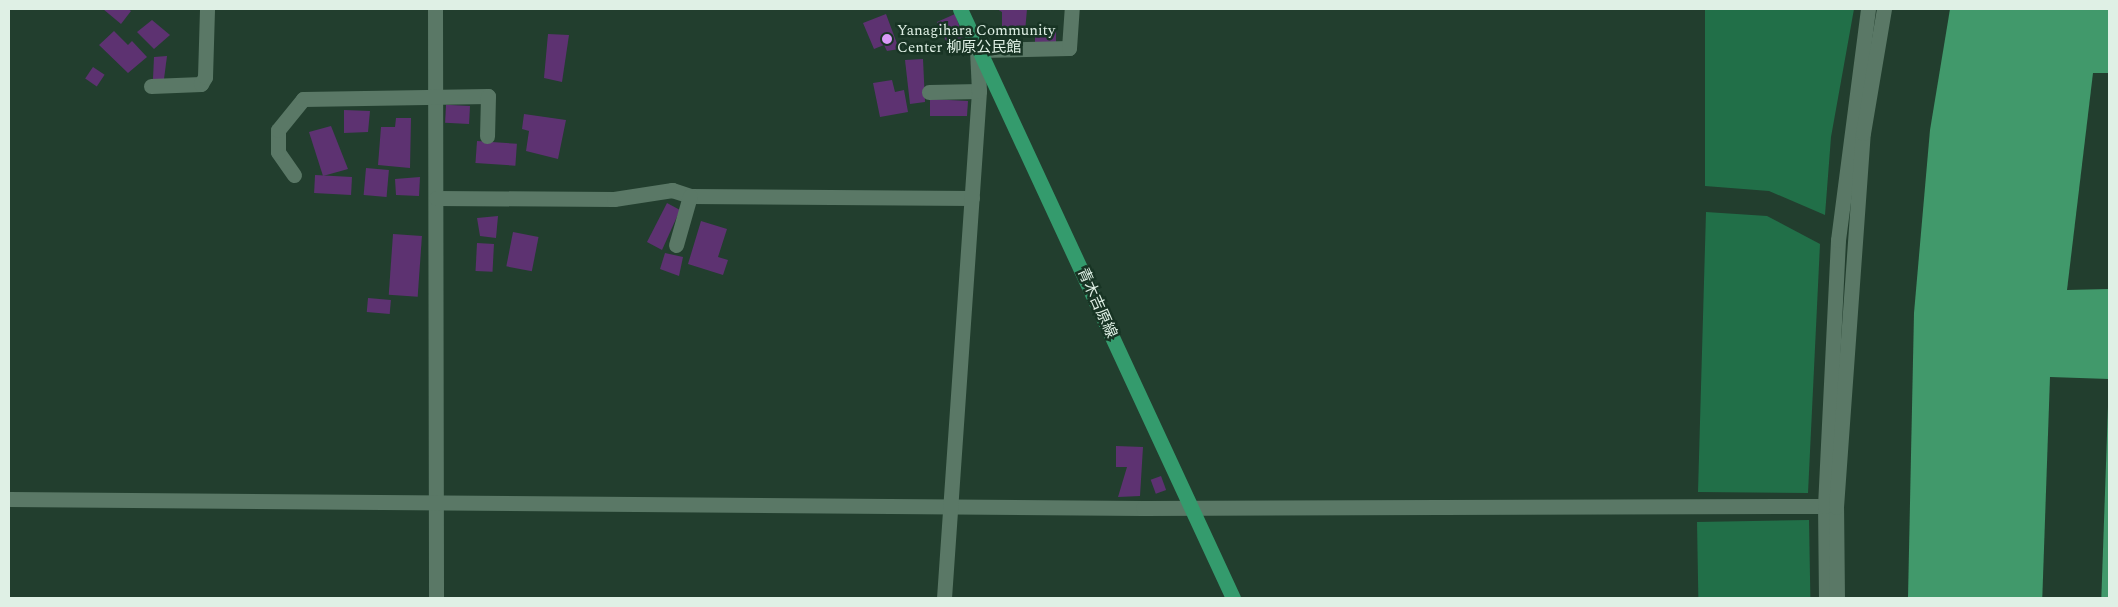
<!DOCTYPE html>
<html>
<head>
<meta charset="utf-8">
<style>
  body { margin:0 }
  #map { position:relative; width:2118px; height:607px; overflow:hidden; background:#223e2e; font-family:Spectral,"Noto Sans JP",serif }
  div>[style] { position:absolute }
  .green>* { inset:0; background:#216f48; transform-origin:0 0 }
  .water>* { inset:0; background:#41996b }
  .pier>* { inset:0; background:#223e2e; transform-origin:0 0 }
  .building>* { inset:0; background:#5d3271; transform-origin:0 0 }
  .minor>* { height:15px; margin:-7.5px; padding:0 7.5px; transform-origin:7.5px; border-radius:7.5px; background:#5a7866 }
  .major>* { height:15px; margin:-7.5px; padding:0 7.5px; transform-origin:7.5px; border-radius:7.5px; background:#349b6d }
  .dots>* { width:14px; height:14px; translate:-50% -50%; box-sizing:border-box; border:2px solid #183424; border-radius:50% }
  span { translate:-50% -50%; white-space:nowrap; text-align:center; line-height:1.15; -webkit-text-stroke:5px #183424; paint-order:stroke }
  .poi-label { font-size:15px; color:#dff0e5 }
  .left { translate:0 -50%; text-align:left }
  .street-label { font-size:15px; color:#dff0e5 }
  .frame { position:absolute; inset:0; border:10px solid #dff0e5; pointer-events:none }
</style>
</head>
<body>
<div id="map">
  <div class="green">
    <div style="clip-path:polygon(1705px 9px,1854px 9px,1831px 137px,1825px 215px,1769px 191px,1705px 186px)"></div>
    <div style="clip-path:polygon(1706px 212px,1767px 216px,1820px 244px,1808px 493px,1698px 492px)"></div>
    <div style="left:1809px;top:520px;width:78px;height:112px;rotate:89deg"></div>
  </div>
  <div class="water">
    <div style="clip-path:polygon(1950px 9px,2109px 9px,2109px 598px,1908px 598px,1914px 313px,1930px 130px)"></div>
  </div>
  <div class="pier">
    <div style="clip-path:polygon(2093px 73px,2109px 73px,2109px 289px,2067px 290px)"></div>
    <div style="left:2050px;top:377px;width:59px;height:221px;rotate:2deg"></div>
  </div>
  <div class="building">
    <div style="clip-path:polygon(103px 9px,128px 9px,131px 11px,121px 24px)"></div>
    <div style="clip-path:polygon(997px 9px,1027px 9px,1025px 32px,1002px 29px,1002px 12px)"></div>
    <div style="clip-path:polygon(886px 14px,899px 49px,887px 51px,884px 45px,874px 49px,863px 23px)"></div>
    <div style="clip-path:polygon(955px 14px,964px 39px,948px 45px,937px 22px)"></div>
    <div style="clip-path:polygon(152px 20px,170px 35px,154px 49px,137px 32px)"></div>
    <div style="left:1035px;top:29px;width:21px;height:13px"></div>
    <div style="clip-path:polygon(114px 31px,128px 45px,132px 41px,147px 57px,128px 73px,99px 45px)"></div>
    <div style="clip-path:polygon(548px 34px,569px 35px,562px 82px,544px 78px)"></div>
    <div style="clip-path:polygon(167px 56px,164px 79px,153px 79px,154px 57px)"></div>
    <div style="clip-path:polygon(923px 59px,925px 102px,910px 104px,905px 60px)"></div>
    <div style="left:93px;top:67px;width:14px;height:14px;rotate:34deg"></div>
    <div style="clip-path:polygon(892px 80px,895px 92px,904px 90px,908px 112px,880px 117px,873px 83px)"></div>
    <div style="clip-path:polygon(930px 99px,968px 101px,967px 116px,930px 116px)"></div>
    <div style="left:470px;top:106px;width:18px;height:24px;rotate:93deg"></div>
    <div style="clip-path:polygon(344px 110px,370px 111px,368px 132px,344px 133px)"></div>
    <div style="clip-path:polygon(524px 114px,566px 120px,558px 159px,526px 151px,529px 131px,522px 129px)"></div>
    <div style="clip-path:polygon(396px 118px,411px 118px,410px 168px,378px 165px,381px 127px,395px 127px)"></div>
    <div style="clip-path:polygon(331px 126px,348px 169px,323px 176px,309px 132px)"></div>
    <div style="left:477px;top:141px;width:40px;height:22px;rotate:4deg"></div>
    <div style="left:366px;top:168px;width:23px;height:27px;rotate:5deg"></div>
    <div style="left:352px;top:177px;width:18px;height:37px;rotate:93deg"></div>
    <div style="clip-path:polygon(420px 177px,419px 196px,396px 195px,395px 179px)"></div>
    <div style="clip-path:polygon(667px 203px,680px 210px,662px 250px,647px 242px)"></div>
    <div style="clip-path:polygon(498px 216px,496px 238px,480px 236px,477px 218px)"></div>
    <div style="clip-path:polygon(701px 221px,727px 229px,718px 257px,728px 260px,723px 275px,688px 264px)"></div>
    <div style="left:513px;top:232px;width:26px;height:35px;rotate:11deg"></div>
    <div style="left:393px;top:234px;width:29px;height:61px;rotate:4deg"></div>
    <div style="left:477px;top:243px;width:17px;height:28px;rotate:3deg"></div>
    <div style="clip-path:polygon(665px 253px,683px 257px,679px 276px,660px 269px)"></div>
    <div style="left:368px;top:298px;width:23px;height:14px;rotate:5deg"></div>
    <div style="clip-path:polygon(1116px 446px,1143px 447px,1140px 496px,1118px 497px,1127px 467px,1116px 467px)"></div>
    <div style="left:1161px;top:476px;width:15px;height:11px;rotate:70deg"></div>
  </div>
  <div class="minor">
    <div style="left:435px;top:9px;width:589px;rotate:89.9deg"></div>
    <div style="left:151px;top:86px;width:50px;rotate:-2.3deg"></div>
    <div style="left:201px;top:84px;width:8px;rotate:-60deg"></div>
    <div style="left:205px;top:77px;width:68px;rotate:-88.3deg"></div>
    <div style="left:929px;top:92px;width:50px;rotate:-1.1deg"></div>
    <div style="left:294px;top:175px;width:28px;rotate:-125deg"></div>
    <div style="left:278px;top:152px;width:22px;rotate:-90deg"></div>
    <div style="left:278px;top:130px;width:40px;rotate:-51deg"></div>
    <div style="left:303px;top:99px;width:185px;rotate:-0.9deg"></div>
    <div style="left:488px;top:96px;width:40px;rotate:91.4deg"></div>
    <div style="left:436px;top:198px;width:178px;rotate:0.3deg"></div>
    <div style="left:614px;top:199px;width:59px;rotate:-8.8deg"></div>
    <div style="left:672px;top:190px;width:19px;rotate:18deg"></div>
    <div style="left:690px;top:196px;width:282px;rotate:0.4deg"></div>
    <div style="left:676px;top:245px;width:51px;rotate:-74.1deg"></div>
    <div style="left:9px;top:499px;width:1134px;rotate:0.45deg"></div>
    <div style="left:1143px;top:508px;width:682px;rotate:-0.17deg"></div>
    <div style="left:944px;top:598px;width:508px;rotate:-86.05deg"></div>
    <div style="left:979px;top:91px;width:41px;rotate:-92.8deg"></div>
    <div style="left:977px;top:50px;width:92px;rotate:-1.2deg"></div>
    <div style="left:1069px;top:48px;width:39px;rotate:-86deg"></div>
    <div style="left:1826px;top:598px;width:92px;rotate:-90.6deg"></div>
    <div style="left:1825px;top:506px;width:266px;rotate:-87.2deg"></div>
    <div style="left:1838px;top:240px;width:233px;rotate:-82.6deg"></div>
    <div style="left:1837px;top:598px;width:91px;rotate:-90.6deg"></div>
    <div style="left:1836px;top:507px;width:375px;rotate:-85.9deg"></div>
    <div style="left:1863px;top:133px;width:126px;rotate:-80.4deg"></div>
  </div>
  <div class="major">
    <div style="left:960px;top:9px;width:649px;rotate:65.13deg"></div>
  </div>
  <div class="dots">
    <div style="left:887px;top:39px;background:#d99af7"></div>
  </div>
  <div class="poi-label">
    <span class="left" style="left:897px;top:39px">Yanagihara Community<br>Center 柳原公民館</span>
  </div>
  <div class="street-label">
    <span style="left:1097px;top:303px;rotate:66deg">青木吉原線</span>
  </div>
  <div class="frame"></div>
</div>
</body>
</html>
